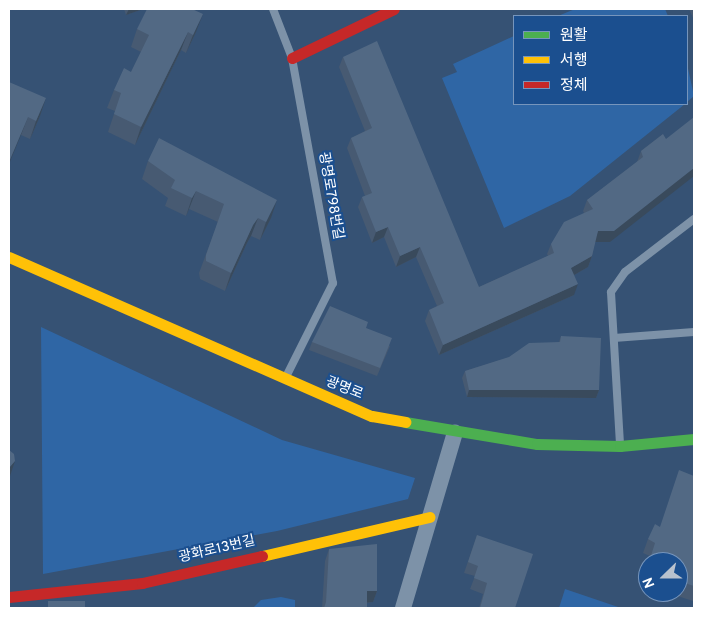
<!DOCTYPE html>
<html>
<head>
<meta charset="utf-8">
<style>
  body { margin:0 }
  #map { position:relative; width:703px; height:617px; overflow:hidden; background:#365274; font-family:Overpass,"Noto Sans KR",sans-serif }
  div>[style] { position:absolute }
  .green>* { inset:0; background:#2f66a5 }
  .lane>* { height:8px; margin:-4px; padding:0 4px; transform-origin:4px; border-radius:4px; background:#7d92a8 }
  .street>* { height:16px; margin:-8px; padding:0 8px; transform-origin:8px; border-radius:8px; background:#7d92a8 }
  .fast>* { height:11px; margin:-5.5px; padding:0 5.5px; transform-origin:5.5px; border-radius:5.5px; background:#4caf50 }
  .slow>* { height:11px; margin:-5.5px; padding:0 5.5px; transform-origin:5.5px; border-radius:5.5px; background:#ffc107 }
  .jam>* { height:11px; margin:-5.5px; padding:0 5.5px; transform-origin:5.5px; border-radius:5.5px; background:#c62828 }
  .wall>* { inset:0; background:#475a72 }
  .shaded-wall>* { inset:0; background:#394a5c }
  .building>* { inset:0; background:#526984; transform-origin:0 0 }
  span { translate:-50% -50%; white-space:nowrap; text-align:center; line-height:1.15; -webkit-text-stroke:4px #1b4f8f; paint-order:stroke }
  .street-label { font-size:14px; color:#fff }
  .frame { position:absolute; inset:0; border:10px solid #fff; pointer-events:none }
  .legend { position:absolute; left:513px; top:15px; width:175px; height:90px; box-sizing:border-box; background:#1b4f8f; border:1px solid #7695bc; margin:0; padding:6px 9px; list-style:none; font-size:15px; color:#fff }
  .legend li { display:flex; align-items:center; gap:10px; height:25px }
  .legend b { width:25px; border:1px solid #7695bc }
  .north { position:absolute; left:638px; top:552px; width:50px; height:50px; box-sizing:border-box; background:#1b4f8f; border:1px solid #7695bc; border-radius:50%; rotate:248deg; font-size:14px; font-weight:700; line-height:20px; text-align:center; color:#fff }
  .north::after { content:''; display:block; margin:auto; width:18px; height:22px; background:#b9c2ce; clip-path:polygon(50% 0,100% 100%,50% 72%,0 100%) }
</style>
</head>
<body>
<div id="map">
  <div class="green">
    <div style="clip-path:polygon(575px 9px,665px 9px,668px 16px,558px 16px)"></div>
    <div style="clip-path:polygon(514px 36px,514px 104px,685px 104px,570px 196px,504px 228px,442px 78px,457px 72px,453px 64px)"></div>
    <div style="clip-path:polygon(687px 64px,694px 96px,687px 102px)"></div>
    <div style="clip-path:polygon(41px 327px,282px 440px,415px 478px,408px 499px,277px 531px,43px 574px)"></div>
    <div style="clip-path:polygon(565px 589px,621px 608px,559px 608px)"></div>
    <div style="clip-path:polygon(281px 597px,295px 600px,295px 608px,253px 608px,261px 600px)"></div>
  </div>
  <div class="lane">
    <div style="left:273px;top:9px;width:53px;rotate:68.8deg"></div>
    <div style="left:292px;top:58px;width:229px;rotate:79.7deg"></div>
    <div style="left:333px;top:283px;width:105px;rotate:116.6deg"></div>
    <div style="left:614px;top:338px;width:80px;rotate:-4.3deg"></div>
    <div style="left:620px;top:444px;width:152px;rotate:-93.4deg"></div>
    <div style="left:611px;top:292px;width:24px;rotate:-55deg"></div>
    <div style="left:625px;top:272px;width:87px;rotate:-37.5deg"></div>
  </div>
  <div class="street">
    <div style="left:403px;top:608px;width:183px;rotate:-73.5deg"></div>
  </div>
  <div class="fast">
    <div style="left:405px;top:422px;width:134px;rotate:9.5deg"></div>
    <div style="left:537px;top:444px;width:83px;rotate:1.4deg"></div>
    <div style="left:620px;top:446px;width:74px;rotate:-5.4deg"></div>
  </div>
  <div class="slow">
    <div style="left:9px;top:257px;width:396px;rotate:23.7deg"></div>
    <div style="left:372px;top:416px;width:34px;rotate:10deg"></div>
    <div style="left:262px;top:556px;width:172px;rotate:-13.1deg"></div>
  </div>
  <div class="jam">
    <div style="left:292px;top:58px;width:113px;rotate:-25.7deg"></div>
    <div style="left:9px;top:597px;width:134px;rotate:-6deg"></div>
    <div style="left:142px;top:583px;width:123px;rotate:-12.7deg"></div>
  </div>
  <div class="wall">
    <div style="clip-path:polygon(124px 9px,143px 9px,126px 15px)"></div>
    <div style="clip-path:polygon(689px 9px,694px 9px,694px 20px)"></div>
    <div style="clip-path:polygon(137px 29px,196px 32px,186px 53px,181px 50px,135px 145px,108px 132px,115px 111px,107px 108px,114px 90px,131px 72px,141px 52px,131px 47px)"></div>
    <div style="clip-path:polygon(343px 57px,479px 287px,548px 256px,547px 254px,551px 244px,584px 213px,583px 211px,587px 200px,637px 162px,641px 151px,663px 134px,610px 242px,595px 242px,592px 256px,588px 267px,574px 275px,574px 295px,439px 355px,425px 321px,429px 310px,437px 306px,416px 257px,396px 267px,384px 237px,372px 243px,358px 207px,362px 197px,365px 196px,347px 148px,351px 138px,365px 131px,339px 67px)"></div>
    <div style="clip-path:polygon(9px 82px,40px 116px,30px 139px,21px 135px)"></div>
    <div style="clip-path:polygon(148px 161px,271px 218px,260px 240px,251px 236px,247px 243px,225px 291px,200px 279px,199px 273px,218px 222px,189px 209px,186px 216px,165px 206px,168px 198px,142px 179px)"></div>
    <div style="clip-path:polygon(366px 328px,390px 346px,377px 376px,309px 350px,312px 342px)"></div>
    <div style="clip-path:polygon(561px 336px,599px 390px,596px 398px,467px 397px,462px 378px,465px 371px,559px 342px)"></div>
    <div style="clip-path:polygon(694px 476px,694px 599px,693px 601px,665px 592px,678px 592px,678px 562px,648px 562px,650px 556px,643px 553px,648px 539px,660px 527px)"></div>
    <div style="clip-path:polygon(477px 535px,515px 608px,479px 608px,483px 594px,470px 589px,475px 576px,464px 573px)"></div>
    <div style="clip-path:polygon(329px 549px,377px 591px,373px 602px,367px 603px,367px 608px,322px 608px,325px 561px)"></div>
    <div style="clip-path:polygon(648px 563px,648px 586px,641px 584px)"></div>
  </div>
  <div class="shaded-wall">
    <div style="clip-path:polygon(129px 9px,143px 9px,126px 15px)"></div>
    <div style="clip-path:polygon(203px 14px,196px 32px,186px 53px,193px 35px)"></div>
    <div style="clip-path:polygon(188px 32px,181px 50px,135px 145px,141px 127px)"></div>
    <div style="clip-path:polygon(46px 98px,40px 116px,30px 139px,36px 121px)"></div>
    <div style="clip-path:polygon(28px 117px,21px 135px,9px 164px,9px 162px)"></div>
    <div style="clip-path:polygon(694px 168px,694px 176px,610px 242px,594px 242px,598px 231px)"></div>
    <div style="clip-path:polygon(196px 191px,189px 209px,186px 216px,192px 198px)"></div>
    <div style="clip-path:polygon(277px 200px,271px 218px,260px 240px,266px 222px)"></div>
    <div style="clip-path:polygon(258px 218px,251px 236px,247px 243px,225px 291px,231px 273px,253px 225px)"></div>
    <div style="clip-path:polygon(388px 227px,384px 237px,372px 243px,376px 232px)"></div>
    <div style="clip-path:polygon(420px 247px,416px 257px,396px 267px,400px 256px)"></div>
    <div style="clip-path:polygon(592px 256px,588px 267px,567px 279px,571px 268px)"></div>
    <div style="clip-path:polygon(578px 284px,574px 295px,439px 355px,443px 345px)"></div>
    <div style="clip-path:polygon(469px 390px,599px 390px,596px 398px,467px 397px)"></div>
    <div style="clip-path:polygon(15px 461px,9px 479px,9px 468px)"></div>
    <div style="clip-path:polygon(367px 591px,377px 591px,373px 602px,363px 603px)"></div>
  </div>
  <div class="building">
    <div style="clip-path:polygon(147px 9px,192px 9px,203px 14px,193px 35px,188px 32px,141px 127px,114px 114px,121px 93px,114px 90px,124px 68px,131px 72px,149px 35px,137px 29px)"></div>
    <div style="clip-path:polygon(377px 41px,479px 287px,554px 253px,551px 244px,564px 222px,593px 209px,587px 200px,643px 157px,641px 151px,663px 134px,666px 139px,694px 117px,694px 168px,614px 231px,598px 231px,592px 256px,571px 268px,578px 284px,443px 345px,429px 310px,444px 303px,420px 247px,400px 256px,388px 227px,376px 232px,362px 197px,372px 193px,351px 138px,372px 128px,343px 57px)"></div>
    <div style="clip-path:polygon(9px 82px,46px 98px,36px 121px,28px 117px,9px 162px)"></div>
    <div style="clip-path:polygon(159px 138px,277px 200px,266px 222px,258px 218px,253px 225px,231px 273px,206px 261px,206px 255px,224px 204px,196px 191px,192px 198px,171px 188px,175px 180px,148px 161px)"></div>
    <div style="clip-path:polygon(330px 306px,368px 322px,366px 328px,392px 338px,380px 368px,312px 342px)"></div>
    <div style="clip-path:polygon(561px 336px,601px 338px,599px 390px,469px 390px,465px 371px,509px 357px,529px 343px,560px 342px)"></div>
    <div style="clip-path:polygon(9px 450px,14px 454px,15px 461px,9px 468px)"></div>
    <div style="clip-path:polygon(679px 470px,694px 476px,694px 586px,678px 581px,678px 562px,649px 562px,655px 543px,648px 539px,655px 524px,660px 527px)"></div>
    <div style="clip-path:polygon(477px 535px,533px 554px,515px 608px,480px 608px,487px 583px,474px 578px,478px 566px,468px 562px)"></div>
    <div style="clip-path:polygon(377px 544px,377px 591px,367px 591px,367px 608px,324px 608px,326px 602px,329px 549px)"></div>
    <div style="left:48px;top:601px;width:37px;height:7px"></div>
  </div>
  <div class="street-label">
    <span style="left:330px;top:196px;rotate:80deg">광명로798번길</span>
    <span style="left:344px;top:389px;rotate:21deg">광명로</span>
    <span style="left:217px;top:550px;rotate:-13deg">광화로13번길</span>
  </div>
  <div class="frame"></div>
  <ul class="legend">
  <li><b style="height:6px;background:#4caf50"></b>원활</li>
  <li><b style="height:6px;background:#ffc107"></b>서행</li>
  <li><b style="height:6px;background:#c62828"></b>정체</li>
  </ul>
  <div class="north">N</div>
</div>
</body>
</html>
